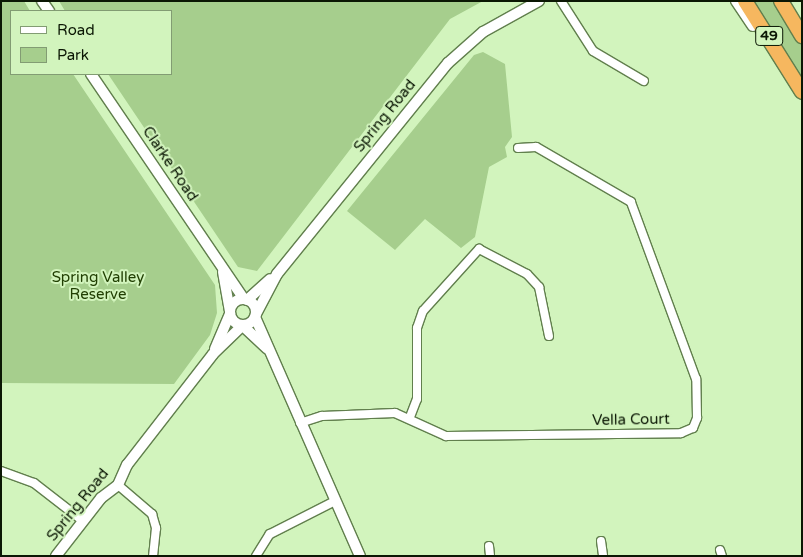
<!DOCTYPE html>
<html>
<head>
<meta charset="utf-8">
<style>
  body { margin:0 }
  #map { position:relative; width:803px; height:557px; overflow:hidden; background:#d2f4bd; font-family:"Varela Round",sans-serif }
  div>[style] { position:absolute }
  .green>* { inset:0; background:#a6ce8d }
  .roads { filter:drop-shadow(1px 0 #617f4d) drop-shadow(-1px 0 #617f4d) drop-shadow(0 1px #617f4d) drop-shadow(0 -1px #617f4d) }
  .street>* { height:8px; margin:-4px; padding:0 4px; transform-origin:4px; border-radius:4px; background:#fff }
  .secondary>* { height:10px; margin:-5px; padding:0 5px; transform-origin:5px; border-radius:5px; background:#fff }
  .secondary>.ring { margin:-5px; padding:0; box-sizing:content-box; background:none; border:10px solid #fff; border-radius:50% }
  .highway>* { height:14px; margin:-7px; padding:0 7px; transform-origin:7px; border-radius:7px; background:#f6b75f }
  span { translate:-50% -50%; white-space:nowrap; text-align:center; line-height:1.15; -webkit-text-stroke:4px #d2f4bd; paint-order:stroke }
  .shield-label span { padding:1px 4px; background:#d2f4bd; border:1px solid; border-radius:4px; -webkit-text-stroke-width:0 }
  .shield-label { font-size:14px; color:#0b1704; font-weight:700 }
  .street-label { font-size:15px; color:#0b1704 }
  .park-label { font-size:15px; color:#213f03 }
  .frame { position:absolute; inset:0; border:2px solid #0b1704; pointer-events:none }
  .legend { position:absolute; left:10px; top:10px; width:162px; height:65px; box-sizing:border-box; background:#d2f4bd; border:1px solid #829c73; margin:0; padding:6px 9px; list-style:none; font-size:15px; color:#0b1704 }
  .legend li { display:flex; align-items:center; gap:10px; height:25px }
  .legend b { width:25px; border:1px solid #829c73 }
</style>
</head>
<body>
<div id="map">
  <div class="green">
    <div style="clip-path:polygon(1px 1px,24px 1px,30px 11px,11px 11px,11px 74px,73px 74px,215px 285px,217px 313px,210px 335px,174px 384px,1px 383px)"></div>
    <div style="clip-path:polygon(59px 1px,483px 1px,450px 19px,257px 271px,238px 267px,108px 74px,171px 74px,171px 11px,65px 11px)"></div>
    <div style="clip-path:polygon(751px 1px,775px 1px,784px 14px,802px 46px,802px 81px)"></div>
    <div style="clip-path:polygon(483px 52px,505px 64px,512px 137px,505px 147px,507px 157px,489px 167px,475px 237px,461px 248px,425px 219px,395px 250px,347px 211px,474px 55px)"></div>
  </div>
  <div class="roads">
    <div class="street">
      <div style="left:561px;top:1px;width:59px;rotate:57.4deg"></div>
      <div style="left:593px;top:51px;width:59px;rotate:30.5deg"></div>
      <div style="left:410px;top:417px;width:19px;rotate:-69deg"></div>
      <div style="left:417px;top:399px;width:71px;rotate:-90deg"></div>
      <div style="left:417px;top:328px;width:18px;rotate:-71deg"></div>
      <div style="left:423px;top:311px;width:84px;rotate:-47.9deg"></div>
      <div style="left:479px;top:249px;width:54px;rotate:27.5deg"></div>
      <div style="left:527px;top:274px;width:18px;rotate:47deg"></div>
      <div style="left:539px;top:287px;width:50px;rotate:78.5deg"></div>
      <div style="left:300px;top:423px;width:23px;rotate:-18deg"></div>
      <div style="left:322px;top:416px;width:73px;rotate:-2.4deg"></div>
      <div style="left:395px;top:413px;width:56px;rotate:24.3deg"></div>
      <div style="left:446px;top:436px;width:235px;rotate:-0.7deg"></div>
      <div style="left:681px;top:433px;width:13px;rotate:-23deg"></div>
      <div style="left:693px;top:428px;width:11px;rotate:-68deg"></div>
      <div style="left:697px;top:418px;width:39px;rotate:-91deg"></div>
      <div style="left:696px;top:379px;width:189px;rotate:-110.2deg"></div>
      <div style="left:631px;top:202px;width:110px;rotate:-149.9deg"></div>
      <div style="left:536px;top:147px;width:18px;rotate:177deg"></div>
      <div style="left:1px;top:471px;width:35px;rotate:20deg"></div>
      <div style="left:34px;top:483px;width:62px;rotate:37.8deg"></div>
      <div style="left:118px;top:485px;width:45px;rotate:40.5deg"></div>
      <div style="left:152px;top:514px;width:15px;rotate:74deg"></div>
      <div style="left:156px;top:528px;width:28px;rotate:96deg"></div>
      <div style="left:601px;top:541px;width:15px;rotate:82deg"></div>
      <div style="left:489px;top:546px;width:10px;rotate:84deg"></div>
      <div style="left:720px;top:550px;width:6px;rotate:72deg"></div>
      <div style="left:256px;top:556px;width:26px;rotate:-58deg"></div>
      <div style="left:270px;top:534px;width:73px;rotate:-26.9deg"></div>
    </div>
    <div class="secondary">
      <div style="left:42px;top:1px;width:12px;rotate:55deg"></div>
      <div style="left:736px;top:1px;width:30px;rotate:56deg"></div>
      <div style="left:91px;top:74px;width:272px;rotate:55.8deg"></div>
      <div style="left:223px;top:272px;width:39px;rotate:80deg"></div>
      <div class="ring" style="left:230px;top:299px;width:16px;height:16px"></div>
      <div style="left:247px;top:300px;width:31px;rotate:-42deg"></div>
      <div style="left:256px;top:314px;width:45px;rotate:-62.3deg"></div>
      <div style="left:277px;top:274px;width:272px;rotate:-51deg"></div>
      <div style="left:448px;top:63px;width:47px;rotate:-41.5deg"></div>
      <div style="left:483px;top:32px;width:64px;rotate:-29deg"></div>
      <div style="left:255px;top:317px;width:261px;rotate:66.3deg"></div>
      <div style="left:243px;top:326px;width:33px;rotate:43deg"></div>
      <div style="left:215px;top:349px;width:39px;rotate:-67deg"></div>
      <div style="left:56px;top:556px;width:73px;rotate:-52.2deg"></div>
      <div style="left:101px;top:498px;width:21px;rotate:-37deg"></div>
      <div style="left:118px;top:485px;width:22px;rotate:-66deg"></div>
      <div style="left:127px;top:465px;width:140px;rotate:-52.2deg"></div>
      <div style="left:213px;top:354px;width:40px;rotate:-44deg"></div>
    </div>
    <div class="highway">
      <div style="left:745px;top:1px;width:107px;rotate:57.9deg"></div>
      <div style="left:781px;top:1px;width:41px;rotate:59deg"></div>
    </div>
  </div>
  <div class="shield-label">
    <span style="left:769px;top:36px">49</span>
  </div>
  <div class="street-label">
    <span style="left:385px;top:116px;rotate:-51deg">Spring Road</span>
    <span style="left:170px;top:164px;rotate:56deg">Clarke Road</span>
    <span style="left:631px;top:420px;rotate:-1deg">Vella Court</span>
    <span style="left:78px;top:505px;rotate:-51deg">Spring Road</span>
  </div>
  <div class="park-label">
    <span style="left:98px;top:286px">Spring Valley<br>Reserve</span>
  </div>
  <div class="frame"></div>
  <ul class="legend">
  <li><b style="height:6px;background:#fff"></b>Road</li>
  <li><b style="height:14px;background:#a6ce8d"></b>Park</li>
  </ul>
</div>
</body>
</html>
